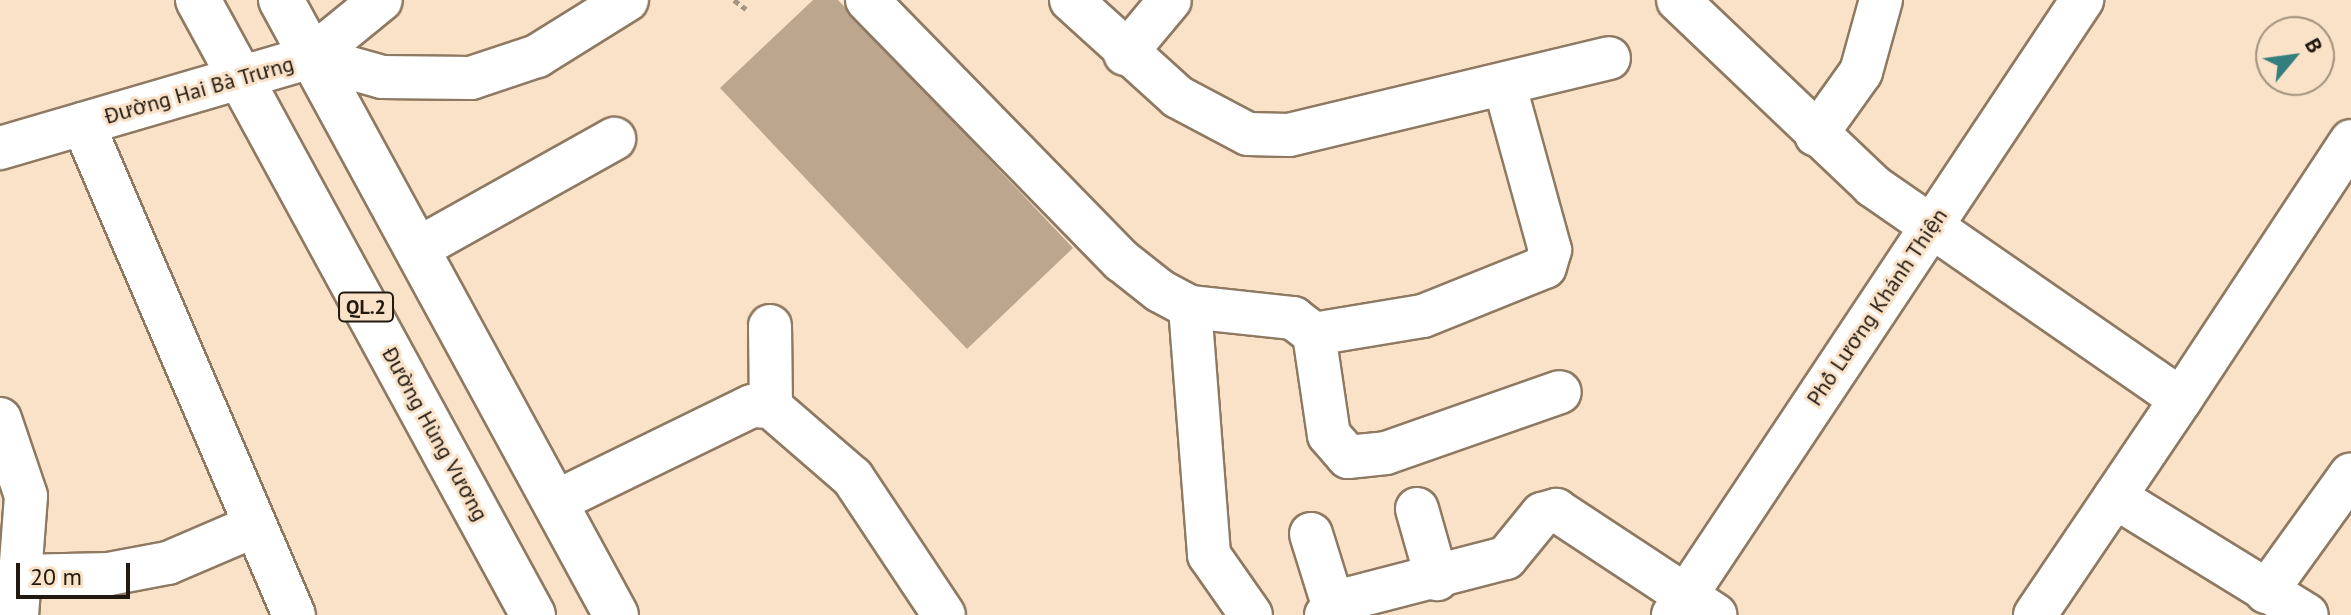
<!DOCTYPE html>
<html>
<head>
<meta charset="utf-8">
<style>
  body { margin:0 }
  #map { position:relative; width:2351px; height:615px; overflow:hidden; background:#f9e2c8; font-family:"PT Sans",sans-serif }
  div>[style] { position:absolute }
  .building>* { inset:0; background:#bca68d }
  .path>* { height:5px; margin-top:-2.5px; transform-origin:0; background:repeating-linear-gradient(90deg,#a59481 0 6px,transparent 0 10px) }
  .roads { filter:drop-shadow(2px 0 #8e7962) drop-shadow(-2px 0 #8e7962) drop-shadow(0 2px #8e7962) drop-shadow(0 -2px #8e7962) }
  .minor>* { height:42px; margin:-21px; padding:0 21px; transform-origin:21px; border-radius:21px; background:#fff }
  .major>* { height:44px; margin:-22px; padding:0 22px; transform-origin:22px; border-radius:22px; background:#fff }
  span { translate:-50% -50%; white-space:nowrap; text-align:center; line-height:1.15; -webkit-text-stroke:6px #f9e2c8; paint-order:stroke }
  .shield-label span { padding:2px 6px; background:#f9e2c8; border:2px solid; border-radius:6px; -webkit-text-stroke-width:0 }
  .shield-label { font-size:20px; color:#211910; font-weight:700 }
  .street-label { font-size:22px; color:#211910 }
  .north { position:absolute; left:2255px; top:16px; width:80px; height:80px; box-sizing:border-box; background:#f9e2c8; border:2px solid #a3927e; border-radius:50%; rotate:61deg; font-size:22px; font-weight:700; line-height:32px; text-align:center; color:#211910 }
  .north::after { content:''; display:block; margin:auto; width:28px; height:36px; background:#357e7e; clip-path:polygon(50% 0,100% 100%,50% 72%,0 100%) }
  .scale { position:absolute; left:16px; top:563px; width:114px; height:36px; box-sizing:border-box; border:4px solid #211910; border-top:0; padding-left:10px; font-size:24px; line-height:28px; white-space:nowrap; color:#211910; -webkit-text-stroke:6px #f9e2c8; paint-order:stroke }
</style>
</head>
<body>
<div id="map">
  <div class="building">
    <div style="clip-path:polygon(813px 0,838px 0,1073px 248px,967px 349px,720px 88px)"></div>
  </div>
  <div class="path">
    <div style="left:734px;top:0;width:15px;rotate:37deg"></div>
  </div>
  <div class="roads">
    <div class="minor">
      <div style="left:867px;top:0;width:365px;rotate:45.7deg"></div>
      <div style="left:1122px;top:261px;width:48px;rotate:38.3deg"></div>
      <div style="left:1160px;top:291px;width:34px;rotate:28deg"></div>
      <div style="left:1190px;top:307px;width:104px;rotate:6.1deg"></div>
      <div style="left:1293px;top:318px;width:26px;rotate:37deg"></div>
      <div style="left:1314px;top:334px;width:110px;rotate:-9.4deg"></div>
      <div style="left:1423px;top:316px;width:131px;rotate:-21.9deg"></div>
      <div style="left:1545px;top:267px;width:18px;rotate:-74deg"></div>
      <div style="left:1550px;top:250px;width:169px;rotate:-105.4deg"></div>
      <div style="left:1071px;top:0;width:144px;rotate:42.2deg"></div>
      <div style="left:1178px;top:97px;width:79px;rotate:27.9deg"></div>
      <div style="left:1248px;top:134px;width:41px;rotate:1.4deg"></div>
      <div style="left:1289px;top:135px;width:329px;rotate:-13.5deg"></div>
      <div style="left:1678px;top:0;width:269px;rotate:43.6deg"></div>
      <div style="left:1873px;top:186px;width:374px;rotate:34.7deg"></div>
      <div style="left:2181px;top:399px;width:118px;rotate:124deg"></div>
      <div style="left:2115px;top:497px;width:225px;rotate:31.6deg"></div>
      <div style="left:1125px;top:54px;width:70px;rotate:-50.2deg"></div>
      <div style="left:311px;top:57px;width:74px;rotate:15.7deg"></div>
      <div style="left:382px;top:77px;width:89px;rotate:0.6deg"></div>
      <div style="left:471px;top:78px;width:70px;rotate:-18.4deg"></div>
      <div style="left:537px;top:56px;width:106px;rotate:-31.9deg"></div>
      <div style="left:83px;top:124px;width:534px;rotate:66.75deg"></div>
      <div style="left:1816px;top:135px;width:77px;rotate:-54.5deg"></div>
      <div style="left:1861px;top:72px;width:75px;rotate:-74.5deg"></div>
      <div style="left:0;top:148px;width:324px;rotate:-16.3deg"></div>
      <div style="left:311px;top:57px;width:90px;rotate:-39.2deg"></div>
      <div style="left:417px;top:249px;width:226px;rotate:-29.2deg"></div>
      <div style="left:1190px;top:307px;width:249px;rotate:85.6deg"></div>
      <div style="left:1209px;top:555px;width:73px;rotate:55deg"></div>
      <div style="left:770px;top:326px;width:81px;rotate:89.3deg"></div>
      <div style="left:1314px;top:334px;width:102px;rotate:81.6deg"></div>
      <div style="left:1329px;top:435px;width:29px;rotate:49deg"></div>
      <div style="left:1348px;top:457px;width:38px;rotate:-6deg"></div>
      <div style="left:1386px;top:453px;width:184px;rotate:-19.3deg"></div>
      <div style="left:2181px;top:399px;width:309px;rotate:-56.6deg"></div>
      <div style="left:0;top:419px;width:81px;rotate:71.3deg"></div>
      <div style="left:26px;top:496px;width:119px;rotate:94.3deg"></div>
      <div style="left:555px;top:502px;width:219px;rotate:-26deg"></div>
      <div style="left:752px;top:406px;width:19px;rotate:3deg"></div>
      <div style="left:771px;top:407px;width:108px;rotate:40.9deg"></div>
      <div style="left:853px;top:478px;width:164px;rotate:56.4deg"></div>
      <div style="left:1417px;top:509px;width:73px;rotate:74.1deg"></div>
      <div style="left:1311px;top:534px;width:77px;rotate:72.7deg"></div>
      <div style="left:21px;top:576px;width:88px;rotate:-1.3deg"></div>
      <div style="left:109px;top:574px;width:60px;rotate:-10.6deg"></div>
      <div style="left:168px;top:563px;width:91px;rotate:-23.2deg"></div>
      <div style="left:2266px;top:592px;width:145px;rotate:-54.2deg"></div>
      <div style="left:1326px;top:615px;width:30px;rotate:-34deg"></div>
      <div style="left:1351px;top:598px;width:160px;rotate:-14.5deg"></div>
      <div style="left:1506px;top:558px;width:57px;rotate:-50.7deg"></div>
      <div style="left:1542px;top:514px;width:15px;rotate:-16deg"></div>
      <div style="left:1556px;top:510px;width:191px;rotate:33.4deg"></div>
      <div style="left:1673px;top:615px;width:739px;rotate:-56.37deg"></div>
      <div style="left:2035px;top:615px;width:143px;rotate:-55.9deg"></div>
    </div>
    <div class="major">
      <div style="left:198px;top:0;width:700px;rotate:61.42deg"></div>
      <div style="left:281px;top:0;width:700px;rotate:61.42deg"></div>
    </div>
  </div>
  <div class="shield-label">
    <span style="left:366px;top:307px">QL.2</span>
  </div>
  <div class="street-label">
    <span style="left:199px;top:90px;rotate:-16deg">Đường Hai Bà Trưng</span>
    <span style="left:1877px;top:307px;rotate:-56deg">Phố Lương Khánh Thiện</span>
    <span style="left:435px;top:434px;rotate:61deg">Đường Hùng Vương</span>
  </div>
  <div class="north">B</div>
  <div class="scale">20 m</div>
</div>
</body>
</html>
